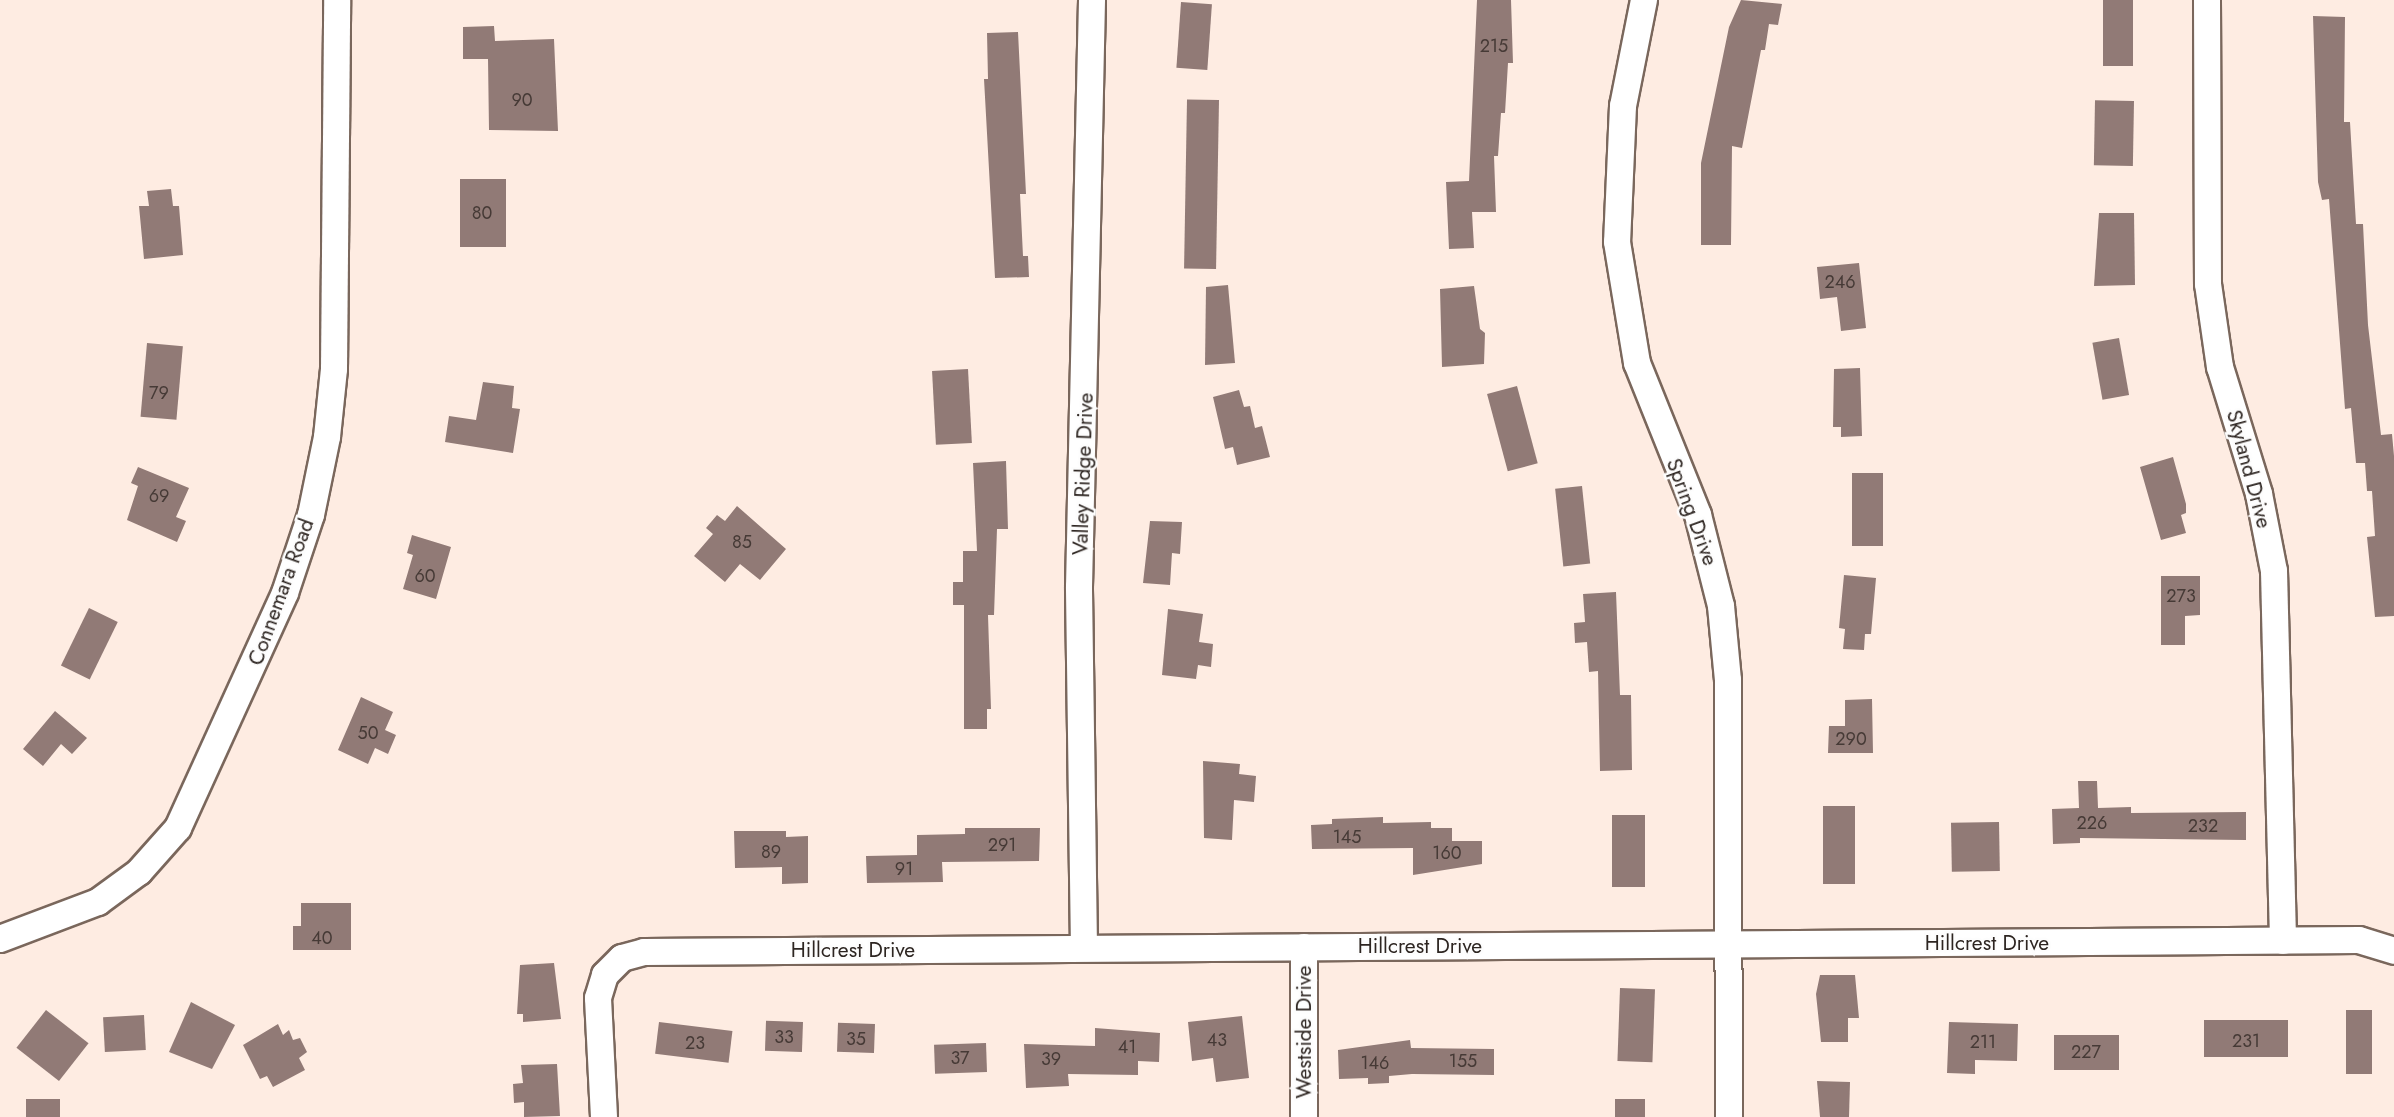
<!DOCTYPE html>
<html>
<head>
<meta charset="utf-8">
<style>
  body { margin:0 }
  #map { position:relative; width:2394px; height:1117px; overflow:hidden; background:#feece2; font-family:Jost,sans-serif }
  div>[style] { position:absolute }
  .building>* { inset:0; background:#917a76; transform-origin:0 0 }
  .roads { filter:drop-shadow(2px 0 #7a675c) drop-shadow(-2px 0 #7a675c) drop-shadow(0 2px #7a675c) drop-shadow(0 -2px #7a675c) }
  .street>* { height:26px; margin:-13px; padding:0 13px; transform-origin:13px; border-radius:13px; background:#fff }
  span { translate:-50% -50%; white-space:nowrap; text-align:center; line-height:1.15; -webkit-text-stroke:5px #fdfdfd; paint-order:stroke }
  .number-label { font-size:18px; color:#463a36 }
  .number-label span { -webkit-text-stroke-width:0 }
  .street-label { font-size:21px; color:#2d2521 }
</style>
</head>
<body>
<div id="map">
  <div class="building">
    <div style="clip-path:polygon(1477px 0,1511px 0,1513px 63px,1508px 63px,1505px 113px,1501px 113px,1498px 156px,1494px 156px,1496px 212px,1472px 212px,1474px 248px,1449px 249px,1446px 182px,1469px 181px)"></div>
    <div style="clip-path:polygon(1741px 0,1782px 4px,1778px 25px,1769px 24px,1765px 50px,1761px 50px,1742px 148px,1732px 146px,1731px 245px,1701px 245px,1701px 163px,1729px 27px)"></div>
    <div style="left:2103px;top:0;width:30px;height:66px"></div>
    <div style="left:1181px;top:2px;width:31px;height:66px;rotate:4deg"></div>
    <div style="clip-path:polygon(2313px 16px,2345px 17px,2344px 122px,2350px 122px,2356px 224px,2363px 224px,2368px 325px,2381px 435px,2392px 434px,2394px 456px,2394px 616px,2375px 617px,2367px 537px,2375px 536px,2372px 491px,2367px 491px,2365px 463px,2356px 463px,2351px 408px,2345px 409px,2329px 199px,2322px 200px,2318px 182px)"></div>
    <div style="clip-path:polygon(494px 26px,495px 41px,554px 39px,558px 131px,489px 130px,488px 59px,463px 59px,463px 27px)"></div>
    <div style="clip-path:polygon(1018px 32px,1026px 194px,1020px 194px,1023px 256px,1028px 256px,1029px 277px,995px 278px,984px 79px,988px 79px,987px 33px)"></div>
    <div style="left:1219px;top:100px;width:169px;height:32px;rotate:91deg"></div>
    <div style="left:2134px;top:101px;width:65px;height:39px;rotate:91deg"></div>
    <div style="left:460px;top:179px;width:46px;height:68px"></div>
    <div style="clip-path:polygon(171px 189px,173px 206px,179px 206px,183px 255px,144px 259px,139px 206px,149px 206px,147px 191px)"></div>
    <div style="clip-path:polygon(2099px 213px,2134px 213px,2135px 285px,2094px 286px)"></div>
    <div style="clip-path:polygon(1859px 263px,1866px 328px,1841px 331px,1837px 297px,1820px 299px,1817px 267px)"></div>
    <div style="clip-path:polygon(1228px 285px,1235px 363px,1205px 365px,1206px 287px)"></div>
    <div style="clip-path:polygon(1474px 286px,1480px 329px,1485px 333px,1484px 364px,1442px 367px,1440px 289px)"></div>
    <div style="left:2119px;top:338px;width:58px;height:27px;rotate:80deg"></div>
    <div style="left:147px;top:343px;width:36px;height:74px;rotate:5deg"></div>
    <div style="clip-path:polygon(1860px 368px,1862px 436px,1841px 437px,1841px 427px,1833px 427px,1834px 369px)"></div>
    <div style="left:968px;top:369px;width:74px;height:36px;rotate:87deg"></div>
    <div style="clip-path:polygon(483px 382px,514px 386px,512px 408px,520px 409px,513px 453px,445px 442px,449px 416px,476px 420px)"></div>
    <div style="left:1517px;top:386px;width:80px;height:31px;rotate:75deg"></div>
    <div style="clip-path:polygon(1239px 390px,1244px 407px,1250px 406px,1255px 428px,1262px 426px,1270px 457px,1237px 465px,1233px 447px,1225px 449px,1213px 397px)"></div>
    <div style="clip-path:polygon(2173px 457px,2186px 504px,2186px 513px,2181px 515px,2186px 533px,2161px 540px,2140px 467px)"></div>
    <div style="clip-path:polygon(1006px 461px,1008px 529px,997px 529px,994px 615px,988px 615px,991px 709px,987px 709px,987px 729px,964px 729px,964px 605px,953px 605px,953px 582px,963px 582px,963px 551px,977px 551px,973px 463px)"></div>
    <div style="clip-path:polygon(138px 467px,189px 488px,176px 517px,186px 521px,177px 542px,127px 520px,138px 486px,131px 483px)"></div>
    <div style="left:1852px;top:473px;width:31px;height:73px"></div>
    <div style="left:1582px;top:486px;width:78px;height:27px;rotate:84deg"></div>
    <div style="clip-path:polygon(737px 506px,786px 549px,760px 580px,740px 564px,725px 582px,694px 556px,713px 534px,706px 528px,717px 515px,725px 521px)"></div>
    <div style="clip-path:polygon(1150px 521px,1182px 522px,1180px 554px,1172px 553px,1170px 585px,1143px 583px)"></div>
    <div style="clip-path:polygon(412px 535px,451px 547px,436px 599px,403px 589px,413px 555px,407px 553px)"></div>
    <div style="clip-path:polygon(1844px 575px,1876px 578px,1871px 634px,1865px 634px,1864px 650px,1843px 649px,1845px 629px,1839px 628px)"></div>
    <div style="clip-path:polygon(2161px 576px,2200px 576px,2200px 615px,2185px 616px,2185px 645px,2161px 645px)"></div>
    <div style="clip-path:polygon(1616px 592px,1620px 695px,1631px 695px,1632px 770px,1600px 771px,1598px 671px,1589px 672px,1587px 642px,1575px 643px,1574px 623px,1585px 622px,1583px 594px)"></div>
    <div style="left:89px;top:608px;width:32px;height:64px;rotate:26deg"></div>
    <div style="clip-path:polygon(1168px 609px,1203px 614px,1199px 642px,1213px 644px,1211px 667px,1198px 665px,1196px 679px,1162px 675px)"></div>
    <div style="clip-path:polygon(361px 697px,393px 712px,385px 730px,396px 735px,388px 754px,375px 748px,368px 764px,338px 750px)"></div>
    <div style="clip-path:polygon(1872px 699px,1873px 753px,1828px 753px,1829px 726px,1845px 726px,1845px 700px)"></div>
    <div style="clip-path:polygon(55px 711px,87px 738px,72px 754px,61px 744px,43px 766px,23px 749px)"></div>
    <div style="clip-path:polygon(1203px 761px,1240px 764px,1239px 774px,1256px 776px,1254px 802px,1234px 800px,1232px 840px,1204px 838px)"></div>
    <div style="clip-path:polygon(2078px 781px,2097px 781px,2098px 808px,2131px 807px,2131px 813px,2246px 812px,2246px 840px,2080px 838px,2080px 843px,2053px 844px,2052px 809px,2079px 808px)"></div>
    <div style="left:1823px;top:806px;width:32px;height:78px"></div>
    <div style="left:1612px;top:815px;width:33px;height:72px"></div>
    <div style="clip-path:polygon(1383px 817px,1383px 823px,1431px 822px,1431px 828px,1452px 828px,1452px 841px,1482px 841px,1482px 864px,1413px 875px,1413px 848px,1312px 849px,1311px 825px,1332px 824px,1332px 819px)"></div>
    <div style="left:1999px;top:822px;width:49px;height:48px;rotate:89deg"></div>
    <div style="clip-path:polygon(965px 828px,1040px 828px,1039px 861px,942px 862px,943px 882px,867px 883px,866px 856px,917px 855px,917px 835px,965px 834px)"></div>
    <div style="clip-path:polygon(734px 831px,786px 831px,786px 837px,808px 836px,808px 883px,782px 884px,782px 867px,735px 868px)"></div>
    <div style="clip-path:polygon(301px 903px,351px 903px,351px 950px,293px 950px,293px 926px,301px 926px)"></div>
    <div style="clip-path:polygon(554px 963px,561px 1019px,523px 1022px,523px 1014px,517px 1014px,520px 965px)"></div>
    <div style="clip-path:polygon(1820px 975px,1855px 975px,1859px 1018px,1848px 1018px,1848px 1042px,1821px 1042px,1816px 994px)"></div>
    <div style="left:1620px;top:988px;width:35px;height:73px;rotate:2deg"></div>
    <div style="clip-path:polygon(191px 1002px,235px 1025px,212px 1069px,169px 1052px)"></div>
    <div style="left:46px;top:1010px;width:54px;height:48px;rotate:38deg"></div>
    <div style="left:2346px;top:1010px;width:26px;height:64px"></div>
    <div style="left:144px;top:1015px;width:35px;height:41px;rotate:87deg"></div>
    <div style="clip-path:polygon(1242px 1016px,1249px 1078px,1216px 1082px,1213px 1058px,1192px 1061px,1188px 1022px)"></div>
    <div style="left:2288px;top:1020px;width:37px;height:84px;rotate:90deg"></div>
    <div style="left:659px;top:1022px;width:74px;height:32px;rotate:7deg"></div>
    <div style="left:803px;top:1022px;width:30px;height:37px;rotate:92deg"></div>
    <div style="clip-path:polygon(1949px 1022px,2018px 1024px,2017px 1061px,1975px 1060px,1975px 1074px,1947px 1073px)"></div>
    <div style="clip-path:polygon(278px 1024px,283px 1035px,289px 1030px,293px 1040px,300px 1038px,307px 1052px,299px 1058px,305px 1070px,273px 1087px,267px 1076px,260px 1079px,243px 1045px)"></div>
    <div style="left:875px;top:1024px;width:29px;height:37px;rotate:92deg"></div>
    <div style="clip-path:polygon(1095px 1028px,1160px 1033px,1159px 1062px,1138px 1061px,1138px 1075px,1068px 1074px,1069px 1086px,1026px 1088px,1024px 1044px,1095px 1046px)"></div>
    <div style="left:2054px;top:1035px;width:65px;height:35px"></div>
    <div style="clip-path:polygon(1410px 1040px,1411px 1048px,1494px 1049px,1494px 1075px,1412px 1074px,1389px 1076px,1389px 1083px,1368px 1084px,1368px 1078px,1339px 1079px,1338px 1050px)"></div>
    <div style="left:986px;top:1043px;width:29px;height:52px;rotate:88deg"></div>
    <div style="clip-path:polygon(557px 1064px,560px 1116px,524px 1117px,524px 1102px,514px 1103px,513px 1084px,523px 1083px,521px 1065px)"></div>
    <div style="clip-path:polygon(1817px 1081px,1850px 1082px,1849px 1117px,1820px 1117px)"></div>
    <div style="left:60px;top:1099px;width:18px;height:34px;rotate:90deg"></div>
    <div style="left:1615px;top:1099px;width:30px;height:18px"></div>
  </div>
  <div class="roads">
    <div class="street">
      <div style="left:1644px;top:0;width:108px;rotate:101.2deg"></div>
      <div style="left:1623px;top:106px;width:136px;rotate:92.5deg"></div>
      <div style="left:1617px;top:242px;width:123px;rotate:80.6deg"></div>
      <div style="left:1637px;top:363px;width:164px;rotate:68.1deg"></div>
      <div style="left:1698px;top:515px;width:94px;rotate:75.8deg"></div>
      <div style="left:1721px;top:606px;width:74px;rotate:84.6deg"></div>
      <div style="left:1728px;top:680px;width:437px;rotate:89.9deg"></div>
      <div style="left:2207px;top:0;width:284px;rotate:89.8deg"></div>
      <div style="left:2208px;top:284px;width:84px;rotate:81.8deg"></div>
      <div style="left:2220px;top:367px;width:133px;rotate:72.9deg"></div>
      <div style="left:2259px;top:494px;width:78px;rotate:79deg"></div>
      <div style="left:2274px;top:571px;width:370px;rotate:88.6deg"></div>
      <div style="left:0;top:939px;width:105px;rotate:-20.7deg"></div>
      <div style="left:98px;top:902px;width:51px;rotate:-36.2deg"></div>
      <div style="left:139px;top:872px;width:59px;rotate:-48.4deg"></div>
      <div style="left:178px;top:828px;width:258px;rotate:-65.5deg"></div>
      <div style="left:285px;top:593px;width:82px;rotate:-71.6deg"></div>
      <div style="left:311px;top:515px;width:80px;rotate:-78.4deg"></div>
      <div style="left:327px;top:437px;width:68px;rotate:-84.1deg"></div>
      <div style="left:334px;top:369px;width:369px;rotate:-89.5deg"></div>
      <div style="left:1084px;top:948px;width:361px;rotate:-90.8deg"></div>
      <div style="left:1079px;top:587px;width:587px;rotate:-88.73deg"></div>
      <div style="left:604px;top:1117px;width:119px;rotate:-92.9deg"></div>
      <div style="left:598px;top:998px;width:24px;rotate:-73deg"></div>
      <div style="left:605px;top:975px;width:24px;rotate:-45deg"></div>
      <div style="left:622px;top:958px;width:23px;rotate:-15deg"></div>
      <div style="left:644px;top:952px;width:1715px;rotate:-0.4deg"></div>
      <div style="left:2359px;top:940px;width:37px;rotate:17deg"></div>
      <div style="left:1304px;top:1117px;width:170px;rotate:-90deg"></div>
    </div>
  </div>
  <div class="number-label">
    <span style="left:1494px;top:46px">215</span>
    <span style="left:522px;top:100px">90</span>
    <span style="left:482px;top:213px">80</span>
    <span style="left:1840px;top:282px">246</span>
    <span style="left:159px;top:393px">79</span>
    <span style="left:159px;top:496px">69</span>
    <span style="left:742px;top:542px">85</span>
    <span style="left:425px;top:576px">60</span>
    <span style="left:2181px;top:596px">273</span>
    <span style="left:368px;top:733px">50</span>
    <span style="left:1851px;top:739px">290</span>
    <span style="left:2092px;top:823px">226</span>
    <span style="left:2203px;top:826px">232</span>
    <span style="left:1347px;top:837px">145</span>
    <span style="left:1002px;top:845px">291</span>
    <span style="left:771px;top:852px">89</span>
    <span style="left:1447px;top:853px">160</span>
    <span style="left:904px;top:869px">91</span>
    <span style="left:322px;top:938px">40</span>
    <span style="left:784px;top:1037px">33</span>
    <span style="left:856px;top:1039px">35</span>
    <span style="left:1217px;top:1040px">43</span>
    <span style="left:2246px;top:1041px">231</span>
    <span style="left:1983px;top:1042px">211</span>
    <span style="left:695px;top:1043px">23</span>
    <span style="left:1127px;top:1047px">41</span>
    <span style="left:2086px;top:1052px">227</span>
    <span style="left:960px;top:1058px">37</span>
    <span style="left:1051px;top:1059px">39</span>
    <span style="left:1463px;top:1061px">155</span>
    <span style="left:1375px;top:1063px">146</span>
  </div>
  <div class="street-label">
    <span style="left:2249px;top:469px;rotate:75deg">Skyland Drive</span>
    <span style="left:1083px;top:474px;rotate:-88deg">Valley Ridge Drive</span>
    <span style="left:1692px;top:512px;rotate:70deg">Spring Drive</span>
    <span style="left:281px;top:592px;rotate:-70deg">Connemara Road</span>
    <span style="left:1987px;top:943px">Hillcrest Drive</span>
    <span style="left:1420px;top:946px">Hillcrest Drive</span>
    <span style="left:853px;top:950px">Hillcrest Drive</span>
    <span style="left:1304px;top:1032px;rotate:-90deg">Westside Drive</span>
  </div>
</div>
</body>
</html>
